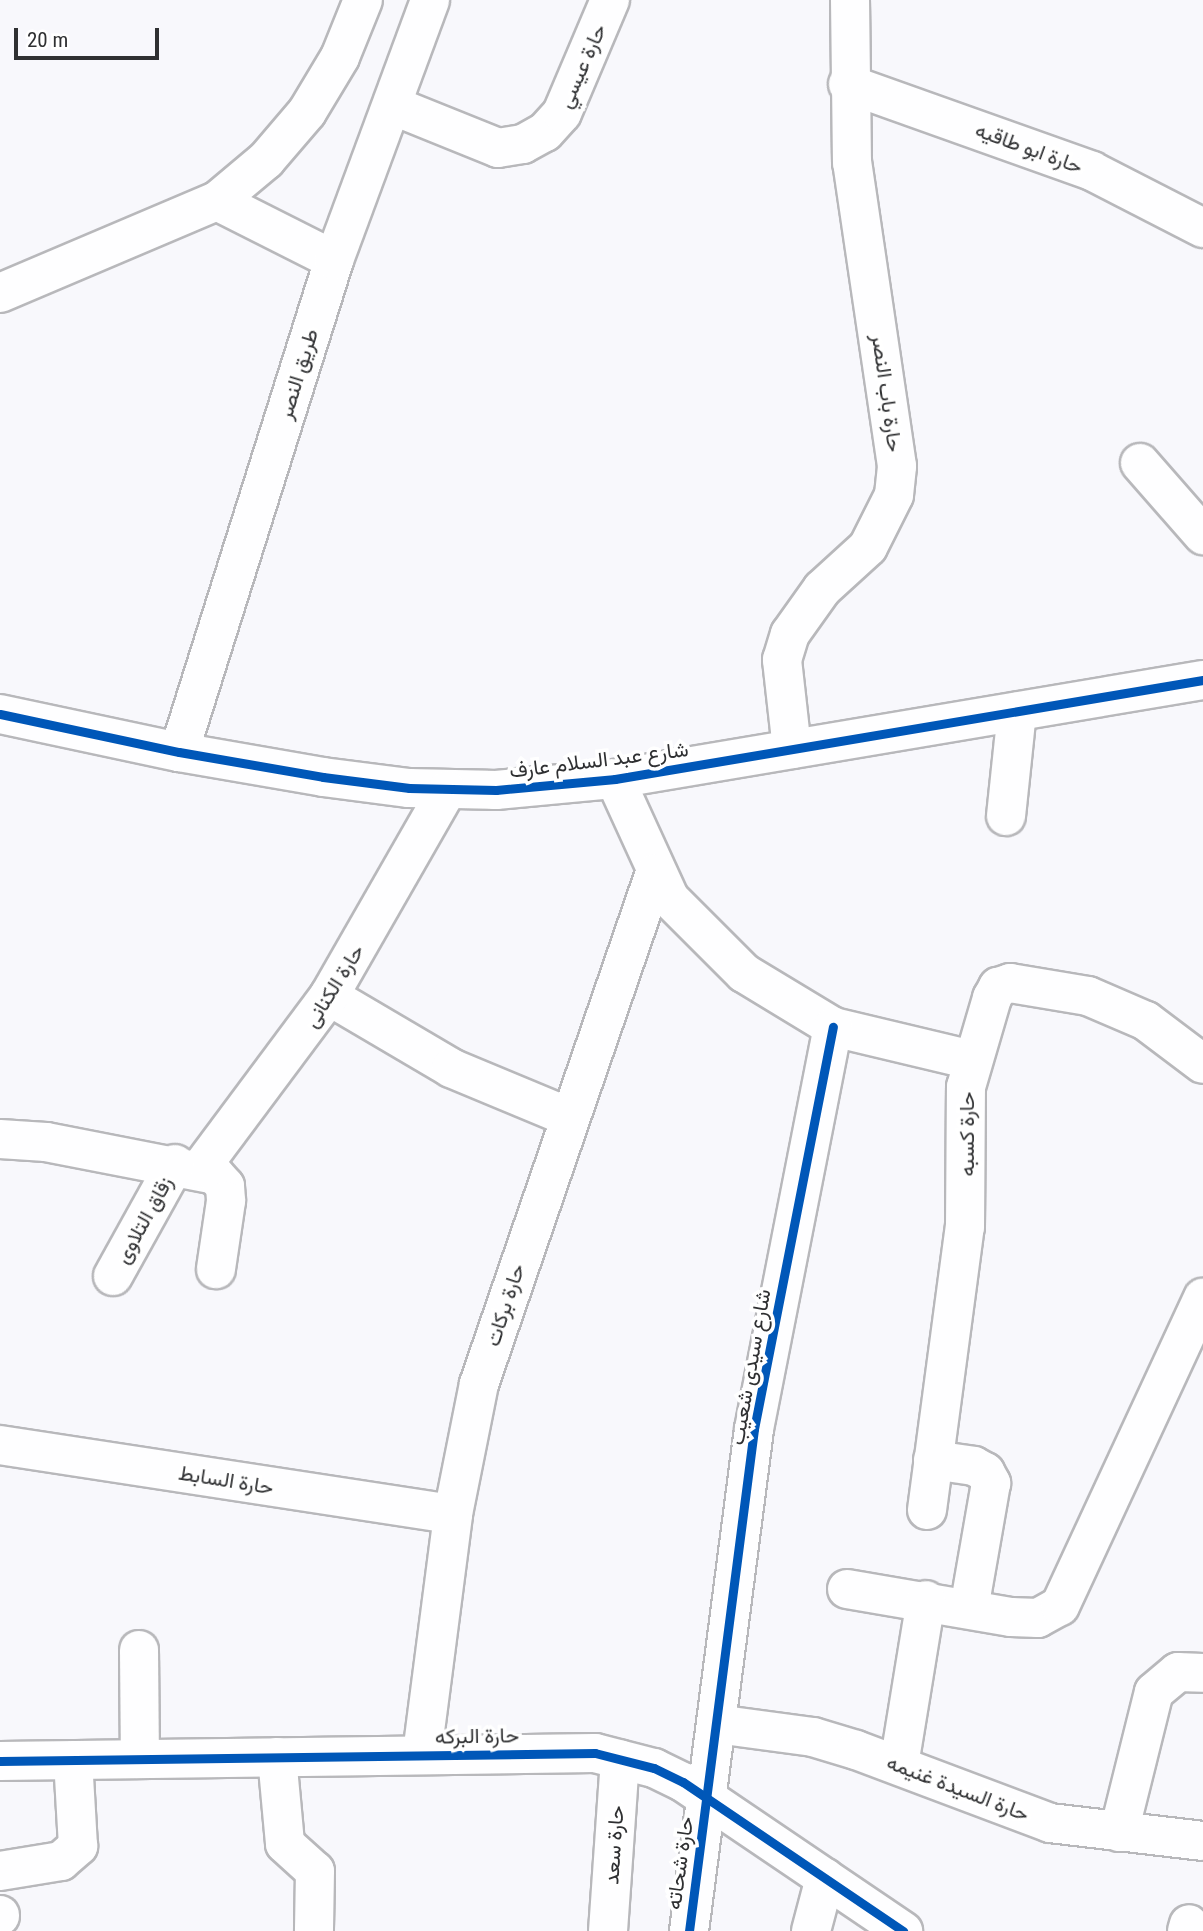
<!DOCTYPE html>
<html>
<head>
<meta charset="utf-8">
<style>
  body { margin:0 }
  #map { position:relative; width:1203px; height:1931px; overflow:hidden; background:#f8f8fc; font-family:"Roboto Condensed",Vazirmatn,sans-serif }
  div>[style] { position:absolute }
  .roads { filter:drop-shadow(2px 0 #b8b8bb) drop-shadow(-2px 0 #b8b8bb) drop-shadow(0 2px #b8b8bb) drop-shadow(0 -2px #b8b8bb) }
  .minor>* { height:38px; margin:-19px; padding:0 19px; transform-origin:19px; border-radius:19px; background:#fefeff }
  .major>* { height:38px; margin:-19px; padding:0 19px; transform-origin:19px; border-radius:19px; background:#fefeff }
  .cycleway>* { height:9px; margin:-4.5px; padding:0 4.5px; transform-origin:4.5px; border-radius:4.5px; background:#0057b8 }
  span { translate:-50% -50%; white-space:nowrap; text-align:center; line-height:1.15; -webkit-text-stroke:7px #fff; paint-order:stroke }
  .street-label { font-size:21px; color:#2f3032 }
  .scale { position:absolute; left:14px; top:28px; width:145px; height:32px; box-sizing:border-box; border:4px solid #2f3032; border-top:0; padding-left:9px; font-size:21px; line-height:24px; white-space:nowrap; color:#2f3032; -webkit-text-stroke:5px #fff; paint-order:stroke }
</style>
</head>
<body>
<div id="map">
  <div class="roads">
    <div class="minor">
      <div style="left:848px;top:84px;width:259px;rotate:19.6deg"></div>
      <div style="left:1092px;top:171px;width:125px;rotate:27.2deg"></div>
      <div style="left:394px;top:106px;width:112px;rotate:22deg"></div>
      <div style="left:498px;top:148px;width:25px;rotate:-9deg"></div>
      <div style="left:523px;top:144px;width:25px;rotate:-29deg"></div>
      <div style="left:545px;top:132px;width:25px;rotate:-48deg"></div>
      <div style="left:562px;top:113px;width:123px;rotate:-67deg"></div>
      <div style="left:1140px;top:463px;width:96px;rotate:48.8deg"></div>
      <div style="left:0;top:714px;width:183px;rotate:12deg"></div>
      <div style="left:179px;top:752px;width:146px;rotate:9.8deg"></div>
      <div style="left:323px;top:777px;width:87px;rotate:7.3deg"></div>
      <div style="left:409px;top:788px;width:87px;rotate:1.3deg"></div>
      <div style="left:496px;top:790px;width:120px;rotate:-5.3deg"></div>
      <div style="left:615px;top:779px;width:596px;rotate:-9.56deg"></div>
      <div style="left:792px;top:749px;width:90px;rotate:-96.4deg"></div>
      <div style="left:782px;top:660px;width:27px;rotate:-73deg"></div>
      <div style="left:790px;top:634px;width:55px;rotate:-54.6deg"></div>
      <div style="left:822px;top:589px;width:62px;rotate:-42.4deg"></div>
      <div style="left:868px;top:547px;width:58px;rotate:-63.4deg"></div>
      <div style="left:894px;top:495px;width:29px;rotate:-84deg"></div>
      <div style="left:897px;top:466px;width:306px;rotate:-98.4deg"></div>
      <div style="left:852px;top:163px;width:163px;rotate:-90.7deg"></div>
      <div style="left:615px;top:779px;width:132px;rotate:65.4deg"></div>
      <div style="left:670px;top:899px;width:105px;rotate:45deg"></div>
      <div style="left:744px;top:973px;width:104px;rotate:31.2deg"></div>
      <div style="left:833px;top:1027px;width:142px;rotate:13.4deg"></div>
      <div style="left:1006px;top:816px;width:105px;rotate:-84deg"></div>
      <div style="left:329px;top:996px;width:142px;rotate:30.5deg"></div>
      <div style="left:451px;top:1068px;width:128px;rotate:22.6deg"></div>
      <div style="left:0;top:1139px;width:46px;rotate:3.7deg"></div>
      <div style="left:46px;top:1142px;width:172px;rotate:11deg"></div>
      <div style="left:215px;top:1175px;width:15px;rotate:48deg"></div>
      <div style="left:225px;top:1186px;width:15px;rotate:86deg"></div>
      <div style="left:226px;top:1201px;width:69px;rotate:98.4deg"></div>
      <div style="left:200px;top:1169px;width:216px;rotate:-53.3deg"></div>
      <div style="left:329px;top:996px;width:237px;rotate:-60.2deg"></div>
      <div style="left:113px;top:1276px;width:128px;rotate:-61deg"></div>
      <div style="left:0;top:1445px;width:458px;rotate:8.7deg"></div>
      <div style="left:933px;top:1460px;width:41px;rotate:8.3deg"></div>
      <div style="left:974px;top:1466px;width:13px;rotate:29deg"></div>
      <div style="left:985px;top:1472px;width:13px;rotate:61deg"></div>
      <div style="left:991px;top:1483px;width:128px;rotate:99.9deg"></div>
      <div style="left:927px;top:1510px;width:286px;rotate:-82.4deg"></div>
      <div style="left:965px;top:1227px;width:140px;rotate:-89.6deg"></div>
      <div style="left:966px;top:1087px;width:93px;rotate:-73.7deg"></div>
      <div style="left:992px;top:998px;width:13px;rotate:-61deg"></div>
      <div style="left:998px;top:987px;width:13px;rotate:-18deg"></div>
      <div style="left:1010px;top:983px;width:79px;rotate:9.5deg"></div>
      <div style="left:1088px;top:996px;width:63px;rotate:23.3deg"></div>
      <div style="left:1146px;top:1021px;width:71px;rotate:37deg"></div>
      <div style="left:847px;top:1589px;width:166px;rotate:9.7deg"></div>
      <div style="left:1011px;top:1617px;width:27px;rotate:2deg"></div>
      <div style="left:1038px;top:1618px;width:25px;rotate:-29deg"></div>
      <div style="left:1060px;top:1606px;width:340px;rotate:-65.1deg"></div>
      <div style="left:139px;top:1650px;width:109px;rotate:89.5deg"></div>
      <div style="left:716px;top:1724px;width:98px;rotate:7.6deg"></div>
      <div style="left:813px;top:1737px;width:45px;rotate:16.8deg"></div>
      <div style="left:856px;top:1750px;width:207px;rotate:20.6deg"></div>
      <div style="left:1050px;top:1823px;width:154px;rotate:6.7deg"></div>
      <div style="left:422px;top:1754px;width:242px;rotate:-82.6deg"></div>
      <div style="left:453px;top:1514px;width:133px;rotate:-78.7deg"></div>
      <div style="left:479px;top:1384px;width:540px;rotate:-71deg"></div>
      <div style="left:277px;top:1757px;width:87px;rotate:84.7deg"></div>
      <div style="left:285px;top:1844px;width:40px;rotate:42deg"></div>
      <div style="left:315px;top:1871px;width:60px;rotate:91deg"></div>
      <div style="left:0;top:1761px;width:595px;rotate:-0.77deg"></div>
      <div style="left:595px;top:1753px;width:61px;rotate:14.3deg"></div>
      <div style="left:654px;top:1768px;width:32px;rotate:26deg"></div>
      <div style="left:683px;top:1782px;width:266px;rotate:34.1deg"></div>
      <div style="left:899px;top:1765px;width:167px;rotate:-80.7deg"></div>
      <div style="left:1119px;top:1832px;width:144px;rotate:-76deg"></div>
      <div style="left:1154px;top:1692px;width:31px;rotate:-40deg"></div>
      <div style="left:1178px;top:1672px;width:25px;rotate:2deg"></div>
      <div style="left:0;top:1871px;width:62px;rotate:-9.3deg"></div>
      <div style="left:61px;top:1861px;width:23px;rotate:-41deg"></div>
      <div style="left:78px;top:1846px;width:86px;rotate:-93.3deg"></div>
      <div style="left:0;top:1915px;width:1px;rotate:90deg"></div>
      <div style="left:608px;top:1931px;width:172px;rotate:-86deg"></div>
      <div style="left:689px;top:1931px;width:506px;rotate:-82.62deg"></div>
      <div style="left:754px;top:1429px;width:410px;rotate:-78.9deg"></div>
      <div style="left:811px;top:1931px;width:55px;rotate:-75.2deg"></div>
      <div style="left:1187px;top:1931px;width:7px;rotate:-74deg"></div>
    </div>
    <div class="major">
      <div style="left:217px;top:201px;width:131px;rotate:26.8deg"></div>
      <div style="left:0;top:293px;width:236px;rotate:-23deg"></div>
      <div style="left:217px;top:201px;width:64px;rotate:-39.9deg"></div>
      <div style="left:266px;top:160px;width:63px;rotate:-49.5deg"></div>
      <div style="left:307px;top:112px;width:64px;rotate:-59deg"></div>
      <div style="left:340px;top:57px;width:61px;rotate:-68deg"></div>
      <div style="left:179px;top:752px;width:516px;rotate:-72.51deg"></div>
      <div style="left:334px;top:260px;width:277px;rotate:-69.7deg"></div>
    </div>
  </div>
  <div class="cycleway">
    <div style="left:0;top:714px;width:183px;rotate:12deg"></div>
    <div style="left:179px;top:752px;width:146px;rotate:9.8deg"></div>
    <div style="left:323px;top:777px;width:87px;rotate:7.3deg"></div>
    <div style="left:409px;top:788px;width:87px;rotate:1.3deg"></div>
    <div style="left:496px;top:790px;width:120px;rotate:-5.3deg"></div>
    <div style="left:615px;top:779px;width:596px;rotate:-9.56deg"></div>
    <div style="left:0;top:1761px;width:595px;rotate:-0.77deg"></div>
    <div style="left:595px;top:1753px;width:61px;rotate:14.3deg"></div>
    <div style="left:654px;top:1768px;width:32px;rotate:26deg"></div>
    <div style="left:683px;top:1782px;width:266px;rotate:34.1deg"></div>
    <div style="left:689px;top:1931px;width:506px;rotate:-82.62deg"></div>
    <div style="left:754px;top:1429px;width:410px;rotate:-78.9deg"></div>
  </div>
  <div class="street-label">
    <span style="left:582px;top:66px;rotate:-66deg">حارة عيسي</span>
    <span style="left:1029px;top:148px;rotate:20deg">حارة ابو طاقيه</span>
    <span style="left:298px;top:374px;rotate:-73deg">طريق النصر</span>
    <span style="left:887px;top:393px;rotate:82deg">حارة باب النصر</span>
    <span style="left:599px;top:760px;rotate:-7deg">شارع عبد السلام عارف</span>
    <span style="left:334px;top:986px;rotate:-58deg">حارة الكنانى</span>
    <span style="left:967px;top:1134px;rotate:-90deg">حارة كسبه</span>
    <span style="left:144px;top:1220px;rotate:-61deg">زقاق التلاوى</span>
    <span style="left:505px;top:1305px;rotate:-72deg">حارة بركات</span>
    <span style="left:750px;top:1367px;rotate:-80deg">شارع سيدى شعيب</span>
    <span style="left:226px;top:1480px;rotate:9deg">حارة السابط</span>
    <span style="left:477px;top:1736px;rotate:-1deg">حارة البركه</span>
    <span style="left:958px;top:1788px;rotate:21deg">حارة السيدة غنيمه</span>
    <span style="left:614px;top:1845px;rotate:-86deg">حارة سعد</span>
    <span style="left:680px;top:1863px;rotate:-82deg">حارة شحاته</span>
  </div>
  <div class="scale">20 m</div>
</div>
</body>
</html>
